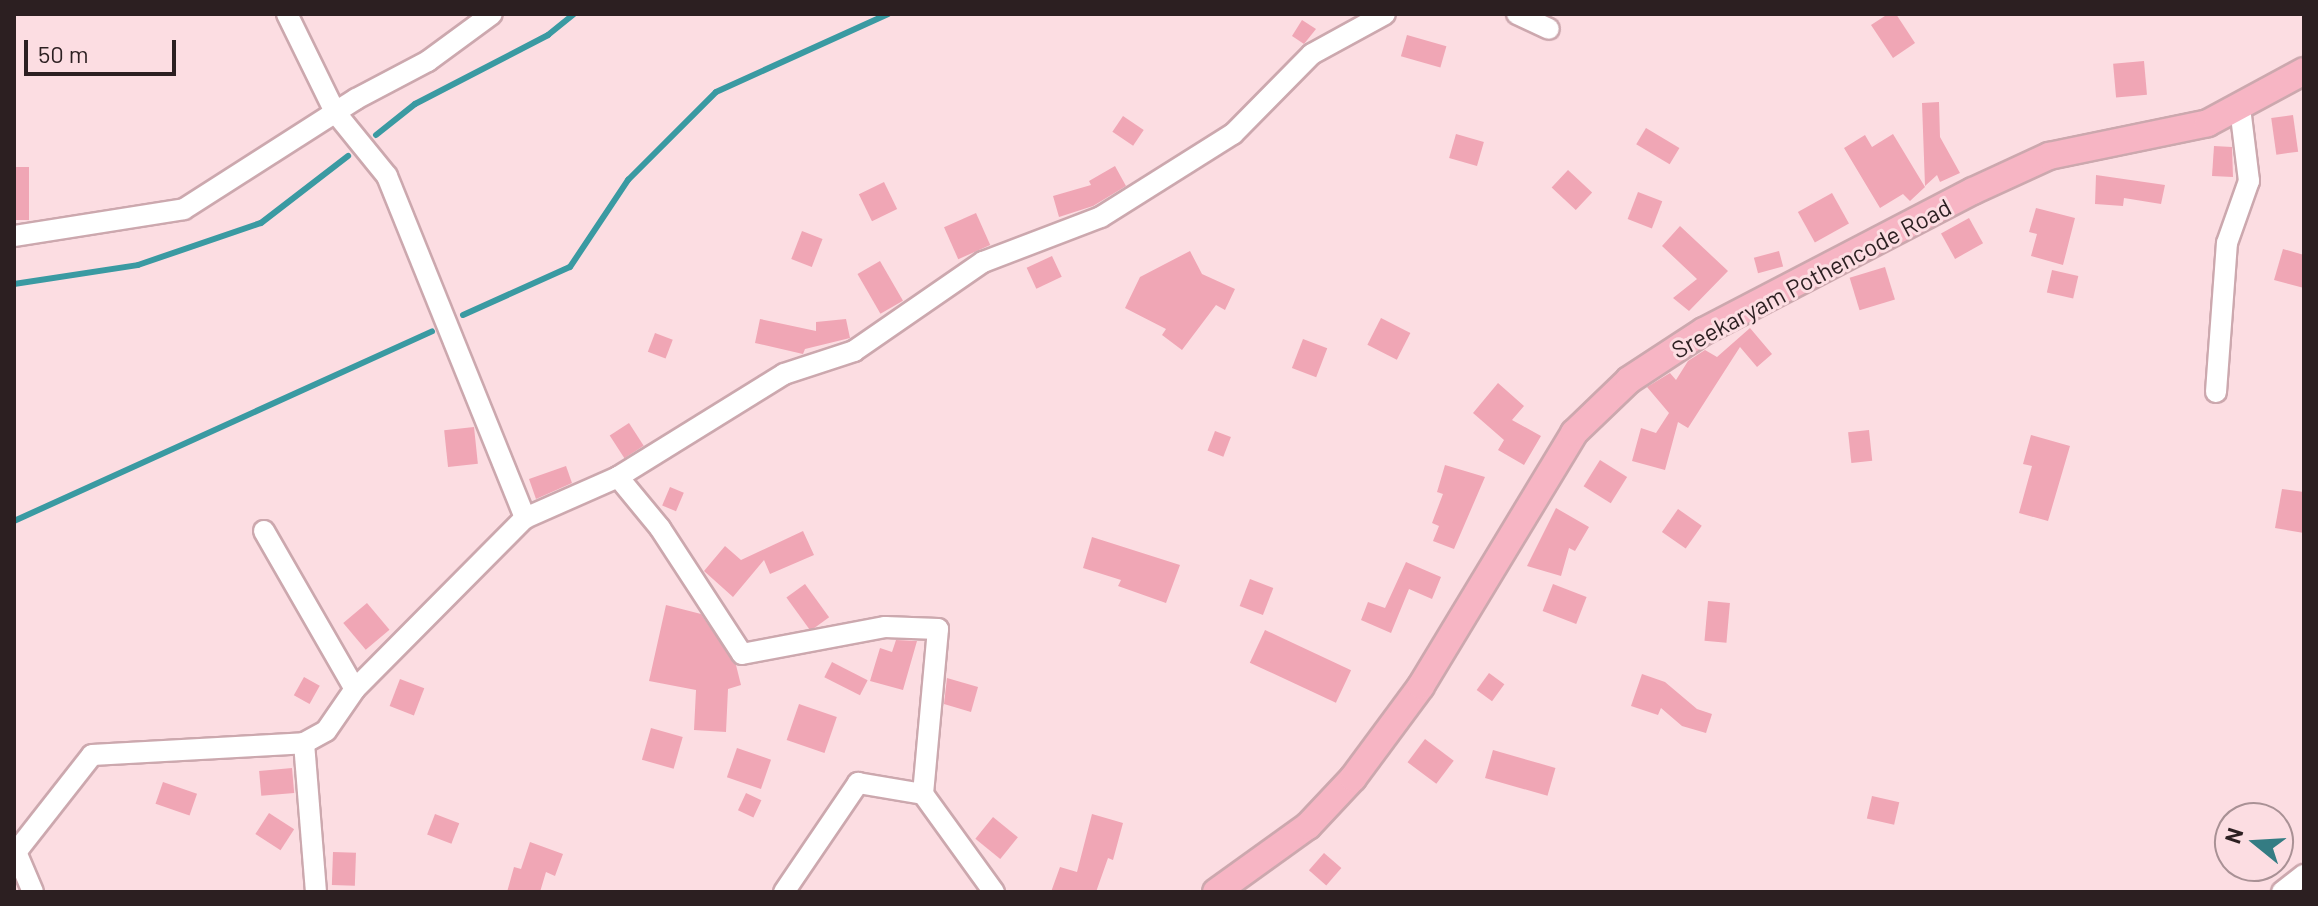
<!DOCTYPE html>
<html>
<head>
<meta charset="utf-8">
<style>
  body { margin:0 }
  #map { position:relative; width:2318px; height:906px; overflow:hidden; background:#fcdde2; font-family:Barlow,sans-serif }
  div>[style] { position:absolute }
  .stream>* { height:6px; margin:-3px; padding:0 3px; transform-origin:3px; border-radius:3px; background:#3a9aa2 }
  .building>* { inset:0; background:#f0a6b5; transform-origin:0 0 }
  .roads { filter:drop-shadow(2px 0 #cca8ae) drop-shadow(-2px 0 #cca8ae) drop-shadow(0 2px #cca8ae) drop-shadow(0 -2px #cca8ae) }
  .minor>* { height:20px; margin:-10px; padding:0 10px; transform-origin:10px; border-radius:10px; background:#fff }
  .major>* { height:26px; margin:-13px; padding:0 13px; transform-origin:13px; border-radius:13px; background:#f7b5c4 }
  span { translate:-50% -50%; white-space:nowrap; text-align:center; line-height:1.15; -webkit-text-stroke:6px #fcdde2; paint-order:stroke }
  .street-label { font-size:24px; color:#2c1f21 }
  .frame { position:absolute; inset:0; border:16px solid #2c1f21; pointer-events:none }
  .north { position:absolute; left:2214px; top:802px; width:80px; height:80px; box-sizing:border-box; background:#fcdde2; border:2px solid #a99195; border-radius:50%; rotate:288deg; font-size:22px; font-weight:700; line-height:32px; text-align:center; color:#2c1f21 }
  .north::after { content:''; display:block; margin:auto; width:28px; height:36px; background:#347c83; clip-path:polygon(50% 0,100% 100%,50% 72%,0 100%) }
  .scale { position:absolute; left:24px; top:40px; width:152px; height:36px; box-sizing:border-box; border:4px solid #2c1f21; border-top:0; padding-left:10px; font-size:24px; line-height:28px; white-space:nowrap; color:#2c1f21; -webkit-text-stroke:6px #fcdde2; paint-order:stroke }
</style>
</head>
<body>
<div id="map">
  <div class="stream">
    <div style="left:376px;top:135px;width:50px;rotate:-38.5deg"></div>
    <div style="left:415px;top:104px;width:150px;rotate:-27.4deg"></div>
    <div style="left:548px;top:35px;width:33px;rotate:-39deg"></div>
    <div style="left:14px;top:284px;width:125px;rotate:-8.7deg"></div>
    <div style="left:138px;top:265px;width:130px;rotate:-18.9deg"></div>
    <div style="left:261px;top:223px;width:110px;rotate:-37.6deg"></div>
    <div style="left:463px;top:315px;width:117px;rotate:-24.2deg"></div>
    <div style="left:570px;top:267px;width:105px;rotate:-56.3deg"></div>
    <div style="left:628px;top:180px;width:124px;rotate:-45deg"></div>
    <div style="left:716px;top:92px;width:189px;rotate:-24.4deg"></div>
    <div style="left:14px;top:521px;width:459px;rotate:-24.4deg"></div>
  </div>
  <div class="building">
    <div style="clip-path:polygon(1888px 14px,1896px 14px,1915px 43px,1893px 58px,1871px 25px)"></div>
    <div style="clip-path:polygon(1302px 20px,1316px 29px,1304px 44px,1292px 36px)"></div>
    <div style="left:1407px;top:35px;width:41px;height:22px;rotate:16deg"></div>
    <div style="left:2144px;top:61px;width:34px;height:31px;rotate:85deg"></div>
    <div style="clip-path:polygon(1939px 102px,1940px 137px,1960px 173px,1940px 182px,1937px 175px,1925px 186px,1922px 103px)"></div>
    <div style="left:2293px;top:115px;width:37px;height:22px;rotate:82deg"></div>
    <div style="left:1123px;top:116px;width:25px;height:19px;rotate:34deg"></div>
    <div style="left:1646px;top:128px;width:39px;height:19px;rotate:31deg"></div>
    <div style="left:1456px;top:134px;width:29px;height:25px;rotate:16deg"></div>
    <div style="clip-path:polygon(1893px 134px,1925px 187px,1910px 201px,1903px 194px,1880px 208px,1844px 148px,1865px 135px,1872px 147px)"></div>
    <div style="clip-path:polygon(2214px 146px,2232px 147px,2233px 177px,2212px 176px)"></div>
    <div style="clip-path:polygon(1115px 166px,1126px 186px,1093px 206px,1059px 217px,1053px 196px,1091px 185px,1089px 181px)"></div>
    <div style="left:14px;top:167px;width:15px;height:53px"></div>
    <div style="left:1568px;top:170px;width:33px;height:24px;rotate:43deg"></div>
    <div style="clip-path:polygon(2096px 175px,2165px 185px,2161px 204px,2124px 198px,2123px 206px,2095px 204px)"></div>
    <div style="left:884px;top:182px;width:30px;height:28px;rotate:64deg"></div>
    <div style="left:1638px;top:192px;width:26px;height:29px;rotate:21deg"></div>
    <div style="left:1832px;top:193px;width:35px;height:39px;rotate:61deg"></div>
    <div style="clip-path:polygon(2036px 208px,2075px 218px,2063px 265px,2031px 256px,2037px 234px,2029px 232px)"></div>
    <div style="left:976px;top:213px;width:35px;height:35px;rotate:66deg"></div>
    <div style="left:1969px;top:218px;width:29px;height:32px;rotate:61deg"></div>
    <div style="clip-path:polygon(1680px 226px,1728px 271px,1689px 311px,1673px 298px,1697px 279px,1662px 246px)"></div>
    <div style="left:802px;top:231px;width:22px;height:30px;rotate:21deg"></div>
    <div style="clip-path:polygon(2283px 249px,2304px 255px,2304px 288px,2274px 280px)"></div>
    <div style="clip-path:polygon(1190px 251px,1202px 274px,1235px 289px,1225px 310px,1216px 305px,1182px 350px,1162px 335px,1166px 329px,1125px 308px,1140px 277px)"></div>
    <div style="left:1779px;top:251px;width:16px;height:26px;rotate:75deg"></div>
    <div style="left:1052px;top:256px;width:23px;height:28px;rotate:65deg"></div>
    <div style="left:880px;top:261px;width:46px;height:26px;rotate:60deg"></div>
    <div style="left:1885px;top:267px;width:34px;height:37px;rotate:73deg"></div>
    <div style="left:2052px;top:270px;width:27px;height:23px;rotate:13deg"></div>
    <div style="left:1381px;top:318px;width:33px;height:30px;rotate:27deg"></div>
    <div style="clip-path:polygon(760px 319px,816px 331px,816px 322px,846px 319px,850px 338px,805px 349px,803px 354px,755px 343px)"></div>
    <div style="clip-path:polygon(1750px 328px,1772px 354px,1757px 367px,1740px 347px,1688px 428px,1678px 422px,1665px 470px,1632px 461px,1641px 428px,1656px 433px,1669px 413px,1647px 387px,1670px 373px,1676px 380px,1688px 361px,1705px 350px,1717px 357px)"></div>
    <div style="left:655px;top:333px;width:19px;height:20px;rotate:21deg"></div>
    <div style="left:1303px;top:339px;width:26px;height:31px;rotate:21deg"></div>
    <div style="clip-path:polygon(1498px 383px,1524px 406px,1512px 420px,1541px 436px,1524px 465px,1498px 450px,1504px 440px,1473px 413px)"></div>
    <div style="left:629px;top:423px;width:27px;height:23px;rotate:57deg"></div>
    <div style="left:474px;top:427px;width:37px;height:30px;rotate:84deg"></div>
    <div style="left:1869px;top:430px;width:31px;height:21px;rotate:84deg"></div>
    <div style="left:1215px;top:431px;width:17px;height:21px;rotate:21deg"></div>
    <div style="clip-path:polygon(2031px 435px,2070px 446px,2048px 521px,2019px 513px,2032px 466px,2023px 464px)"></div>
    <div style="left:1600px;top:460px;width:32px;height:31px;rotate:32deg"></div>
    <div style="clip-path:polygon(1445px 465px,1485px 477px,1454px 549px,1433px 541px,1439px 526px,1432px 523px,1443px 494px,1437px 492px)"></div>
    <div style="clip-path:polygon(566px 466px,572px 483px,536px 499px,529px 479px)"></div>
    <div style="left:670px;top:487px;width:15px;height:20px;rotate:23deg"></div>
    <div style="clip-path:polygon(2282px 489px,2304px 492px,2304px 533px,2275px 528px)"></div>
    <div style="clip-path:polygon(1556px 508px,1589px 527px,1575px 551px,1569px 548px,1561px 576px,1527px 566px)"></div>
    <div style="left:1678px;top:509px;width:29px;height:28px;rotate:35deg"></div>
    <div style="clip-path:polygon(803px 531px,814px 555px,770px 574px,764px 560px,733px 597px,704px 571px,725px 546px,741px 560px)"></div>
    <div style="clip-path:polygon(1092px 537px,1180px 565px,1166px 603px,1118px 586px,1121px 580px,1083px 568px)"></div>
    <div style="clip-path:polygon(1406px 562px,1441px 577px,1432px 599px,1409px 589px,1391px 633px,1361px 620px,1368px 602px,1385px 608px)"></div>
    <div style="left:1250px;top:579px;width:25px;height:29px;rotate:21deg"></div>
    <div style="left:805px;top:584px;width:41px;height:23px;rotate:54deg"></div>
    <div style="left:1553px;top:584px;width:36px;height:29px;rotate:21deg"></div>
    <div style="left:1708px;top:601px;width:22px;height:40px;rotate:5deg"></div>
    <div style="left:367px;top:603px;width:35px;height:31px;rotate:50deg"></div>
    <div style="clip-path:polygon(666px 605px,701px 614px,736px 665px,741px 685px,728px 689px,726px 732px,694px 730px,696px 690px,649px 681px)"></div>
    <div style="left:1265px;top:630px;width:95px;height:36px;rotate:25deg"></div>
    <div style="clip-path:polygon(896px 640px,917px 641px,903px 690px,870px 681px,880px 648px,892px 652px)"></div>
    <div style="left:832px;top:662px;width:40px;height:17px;rotate:27deg"></div>
    <div style="left:1489px;top:673px;width:19px;height:21px;rotate:36deg"></div>
    <div style="clip-path:polygon(1642px 674px,1665px 682px,1697px 709px,1712px 714px,1706px 733px,1682px 726px,1661px 708px,1658px 715px,1631px 706px)"></div>
    <div style="left:304px;top:677px;width:18px;height:21px;rotate:29deg"></div>
    <div style="clip-path:polygon(947px 678px,978px 687px,971px 712px,944px 704px)"></div>
    <div style="left:400px;top:679px;width:26px;height:29px;rotate:21deg"></div>
    <div style="left:799px;top:704px;width:40px;height:38px;rotate:19deg"></div>
    <div style="left:651px;top:728px;width:33px;height:33px;rotate:16deg"></div>
    <div style="left:1425px;top:739px;width:36px;height:29px;rotate:37deg"></div>
    <div style="left:737px;top:748px;width:36px;height:31px;rotate:19deg"></div>
    <div style="left:1493px;top:750px;width:65px;height:29px;rotate:16deg"></div>
    <div style="left:292px;top:768px;width:25px;height:33px;rotate:85deg"></div>
    <div style="left:163px;top:782px;width:36px;height:23px;rotate:19deg"></div>
    <div style="left:746px;top:793px;width:17px;height:19px;rotate:25deg"></div>
    <div style="left:1872px;top:796px;width:28px;height:23px;rotate:13deg"></div>
    <div style="left:269px;top:813px;width:30px;height:25px;rotate:33deg"></div>
    <div style="left:435px;top:814px;width:26px;height:22px;rotate:21deg"></div>
    <div style="clip-path:polygon(1092px 814px,1123px 823px,1113px 860px,1108px 858px,1096px 892px,1051px 892px,1060px 867px,1077px 872px)"></div>
    <div style="left:993px;top:817px;width:32px;height:28px;rotate:39deg"></div>
    <div style="clip-path:polygon(530px 842px,563px 854px,555px 876px,546px 872px,540px 892px,507px 892px,514px 867px,521px 869px)"></div>
    <div style="left:333px;top:852px;width:23px;height:33px;rotate:2deg"></div>
    <div style="left:1324px;top:853px;width:23px;height:23px;rotate:41deg"></div>
  </div>
  <div class="roads">
    <div class="minor">
      <div style="left:287px;top:14px;width:109px;rotate:63.9deg"></div>
      <div style="left:335px;top:112px;width:82px;rotate:50.9deg"></div>
      <div style="left:387px;top:176px;width:369px;rotate:68deg"></div>
      <div style="left:1517px;top:14px;width:35px;rotate:25deg"></div>
      <div style="left:14px;top:236px;width:172px;rotate:-9deg"></div>
      <div style="left:184px;top:209px;width:204px;rotate:-32.6deg"></div>
      <div style="left:356px;top:99px;width:81px;rotate:-27.8deg"></div>
      <div style="left:428px;top:61px;width:79px;rotate:-36.3deg"></div>
      <div style="left:2216px;top:392px;width:149px;rotate:-85.8deg"></div>
      <div style="left:2227px;top:243px;width:66px;rotate:-70.5deg"></div>
      <div style="left:2249px;top:181px;width:74px;rotate:-97deg"></div>
      <div style="left:618px;top:477px;width:66px;rotate:50.5deg"></div>
      <div style="left:660px;top:528px;width:150px;rotate:56.9deg"></div>
      <div style="left:742px;top:654px;width:146px;rotate:-10.7deg"></div>
      <div style="left:885px;top:627px;width:53px;rotate:2.2deg"></div>
      <div style="left:938px;top:629px;width:166px;rotate:95.2deg"></div>
      <div style="left:923px;top:794px;width:121px;rotate:54.1deg"></div>
      <div style="left:264px;top:531px;width:182px;rotate:60.1deg"></div>
      <div style="left:355px;top:689px;width:241px;rotate:-45.2deg"></div>
      <div style="left:525px;top:518px;width:102px;rotate:-23.8deg"></div>
      <div style="left:618px;top:477px;width:195px;rotate:-31.8deg"></div>
      <div style="left:784px;top:374px;width:74px;rotate:-18.2deg"></div>
      <div style="left:854px;top:351px;width:157px;rotate:-34.6deg"></div>
      <div style="left:983px;top:262px;width:126px;rotate:-20.9deg"></div>
      <div style="left:1101px;top:217px;width:156px;rotate:-32.2deg"></div>
      <div style="left:1233px;top:134px;width:112px;rotate:-45.4deg"></div>
      <div style="left:1312px;top:54px;width:83px;rotate:-28.7deg"></div>
      <div style="left:304px;top:743px;width:149px;rotate:85.4deg"></div>
      <div style="left:33px;top:892px;width:43px;rotate:-113deg"></div>
      <div style="left:16px;top:852px;width:123px;rotate:-51.9deg"></div>
      <div style="left:92px;top:755px;width:212px;rotate:-3.2deg"></div>
      <div style="left:304px;top:743px;width:25px;rotate:-29deg"></div>
      <div style="left:326px;top:731px;width:51px;rotate:-55.4deg"></div>
      <div style="left:784px;top:892px;width:132px;rotate:-55.8deg"></div>
      <div style="left:858px;top:783px;width:66px;rotate:9.6deg"></div>
      <div style="left:2282px;top:892px;width:28px;rotate:-38deg"></div>
    </div>
    <div class="major">
      <div style="left:1216px;top:892px;width:113px;rotate:-35.7deg"></div>
      <div style="left:1308px;top:826px;width:66px;rotate:-46.8deg"></div>
      <div style="left:1353px;top:778px;width:114px;rotate:-53.5deg"></div>
      <div style="left:1421px;top:686px;width:296px;rotate:-58.8deg"></div>
      <div style="left:1574px;top:433px;width:76px;rotate:-43.9deg"></div>
      <div style="left:1629px;top:380px;width:90px;rotate:-33.2deg"></div>
      <div style="left:1704px;top:331px;width:303px;rotate:-27.5deg"></div>
      <div style="left:1973px;top:191px;width:84px;rotate:-24.7deg"></div>
      <div style="left:2049px;top:156px;width:162px;rotate:-11.7deg"></div>
      <div style="left:2208px;top:123px;width:109px;rotate:-28.4deg"></div>
    </div>
  </div>
  <div class="street-label">
    <span style="left:1811px;top:278px;rotate:-28deg">Sreekaryam Pothencode Road</span>
  </div>
  <div class="frame"></div>
  <div class="north">N</div>
  <div class="scale">50 m</div>
</div>
</body>
</html>
